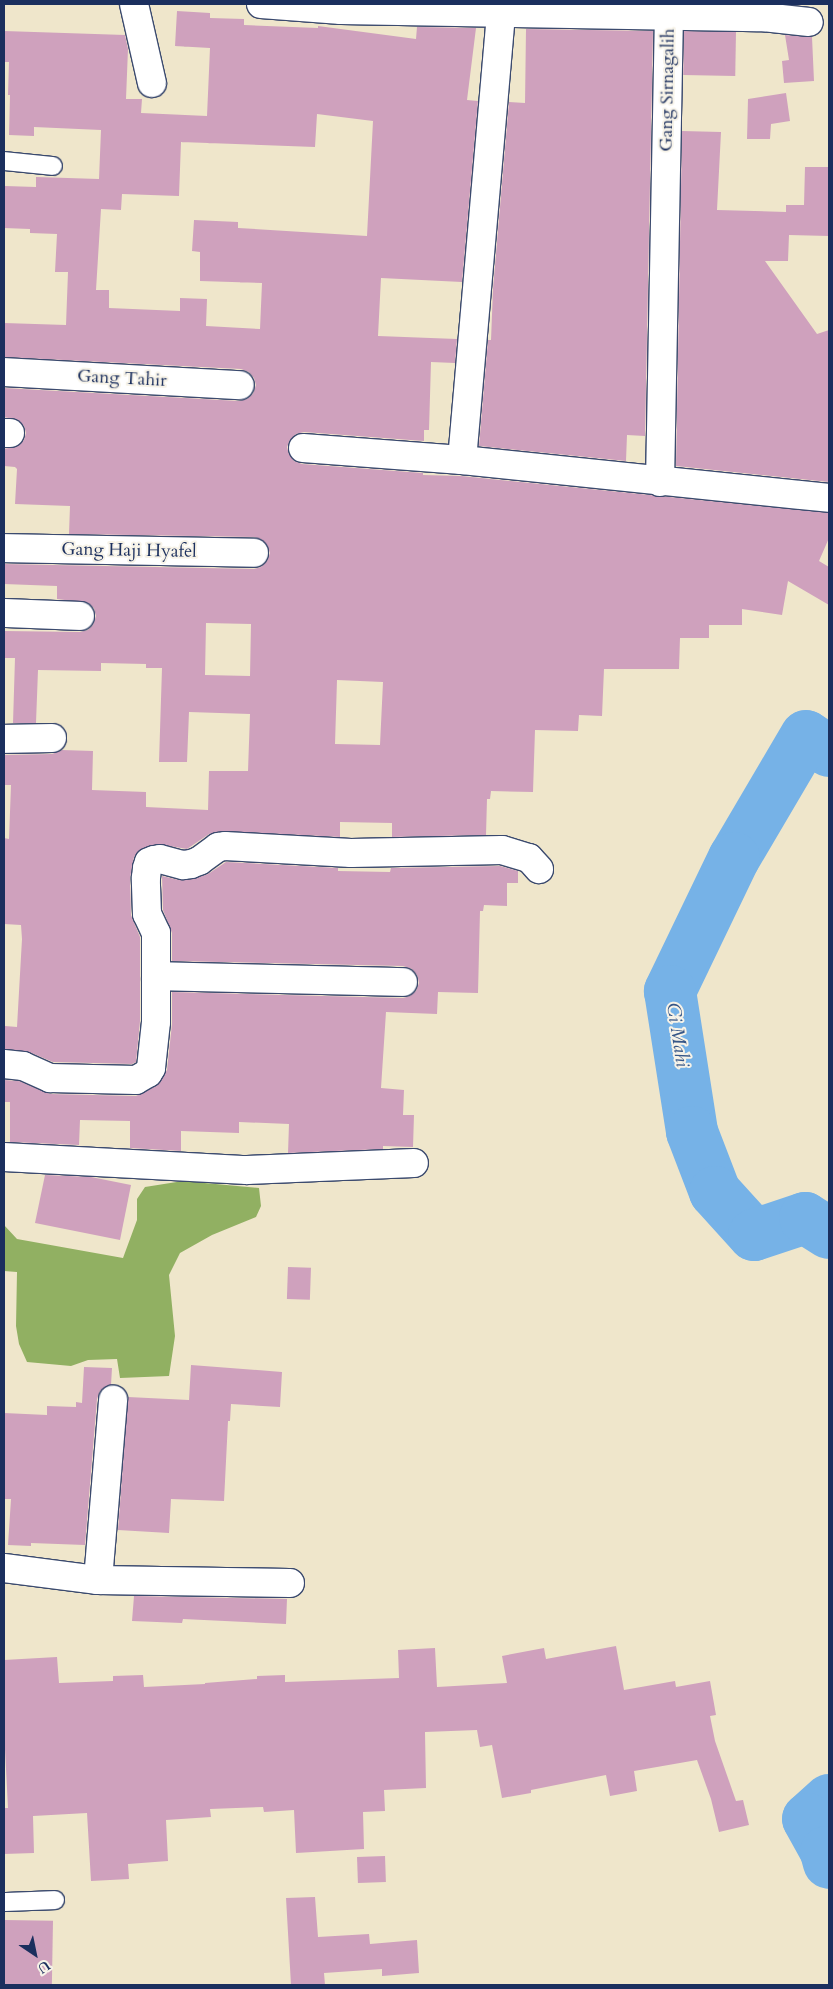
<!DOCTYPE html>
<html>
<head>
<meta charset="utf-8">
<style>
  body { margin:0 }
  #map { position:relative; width:833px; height:1989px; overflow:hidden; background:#efe6cb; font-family:Cardo,serif }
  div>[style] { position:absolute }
  .forest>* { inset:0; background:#91b062 }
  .river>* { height:52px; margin:-26px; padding:0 26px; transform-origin:26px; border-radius:26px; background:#76b2e7 }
  .building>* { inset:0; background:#cfa1bd; transform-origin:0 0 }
  .roads { filter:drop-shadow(1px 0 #3b4a6e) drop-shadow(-1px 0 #3b4a6e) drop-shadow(0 1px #3b4a6e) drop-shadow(0 -1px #3b4a6e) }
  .lane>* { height:18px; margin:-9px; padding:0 9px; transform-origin:9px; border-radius:9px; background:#fff }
  .street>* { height:28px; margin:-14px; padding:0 14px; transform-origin:14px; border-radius:14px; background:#fff }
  span { translate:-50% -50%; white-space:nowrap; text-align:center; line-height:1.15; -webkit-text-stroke:4px #f7f3e8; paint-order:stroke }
  .street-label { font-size:18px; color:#1b2f5e }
  .water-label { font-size:19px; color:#365687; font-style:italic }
  .frame { position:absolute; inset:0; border:5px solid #1b2f5e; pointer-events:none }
  .north { position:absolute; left:10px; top:1929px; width:50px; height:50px; -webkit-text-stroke:4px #f7f3e8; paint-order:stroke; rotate:146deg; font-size:14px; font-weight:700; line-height:20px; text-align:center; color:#1b2f5e }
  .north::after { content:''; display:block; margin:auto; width:18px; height:22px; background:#1b2f5e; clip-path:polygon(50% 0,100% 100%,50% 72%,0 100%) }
</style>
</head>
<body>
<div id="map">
  <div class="forest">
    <div style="clip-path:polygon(183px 1181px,259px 1188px,261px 1206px,256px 1217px,212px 1235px,180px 1253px,169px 1275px,175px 1336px,169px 1376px,120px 1378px,117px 1359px,88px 1360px,71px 1366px,27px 1362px,19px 1344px,16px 1326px,17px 1272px,4px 1271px,4px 1225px,17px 1239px,123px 1258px,137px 1220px,137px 1199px,145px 1187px)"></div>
  </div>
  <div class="river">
    <div style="left:829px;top:751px;width:27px;rotate:-147deg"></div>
    <div style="left:806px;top:736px;width:142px;rotate:120.5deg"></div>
    <div style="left:734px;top:858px;width:148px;rotate:115.7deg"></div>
    <div style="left:670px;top:991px;width:143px;rotate:81.1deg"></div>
    <div style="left:692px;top:1132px;width:64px;rotate:69deg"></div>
    <div style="left:715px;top:1192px;width:58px;rotate:47.8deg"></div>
    <div style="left:754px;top:1235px;width:54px;rotate:-18.4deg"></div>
    <div style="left:805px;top:1218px;width:28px;rotate:32deg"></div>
    <div style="left:829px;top:1800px;width:28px;rotate:138deg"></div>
    <div style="left:808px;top:1819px;width:38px;rotate:61deg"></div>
    <div style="left:826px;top:1852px;width:11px;rotate:75deg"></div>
  </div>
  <div class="building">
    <div style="clip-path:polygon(evenodd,177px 11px,210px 13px,210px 18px,244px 19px,244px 25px,318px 28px,318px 26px,416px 39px,417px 27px,476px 28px,467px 100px,478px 101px,462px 282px,381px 278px,378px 336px,457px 339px,455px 363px,431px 362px,429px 430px,424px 430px,424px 441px,304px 432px,296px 434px,290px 440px,287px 447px,289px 454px,294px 461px,302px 464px,423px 473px,423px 475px,461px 476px,829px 513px,829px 538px,819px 561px,829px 567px,829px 605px,788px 581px,782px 615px,742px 609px,742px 625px,709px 625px,709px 638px,680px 638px,679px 669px,604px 669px,602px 716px,579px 715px,578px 731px,535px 730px,533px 792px,491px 791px,490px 799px,487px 799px,486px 835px,392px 837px,392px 823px,340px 822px,340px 837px,223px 831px,209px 834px,187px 849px,158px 844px,143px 848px,134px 857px,130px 878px,131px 915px,140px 937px,140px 1021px,136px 1062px,132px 1064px,53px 1062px,29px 1052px,5px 1049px,5px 1026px,17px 1027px,22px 939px,21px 925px,4px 924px,4px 838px,9px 839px,11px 785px,4px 785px,4px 755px,52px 754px,62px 750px,93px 751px,92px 790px,146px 792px,146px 807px,208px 810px,209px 771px,248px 771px,250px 714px,189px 712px,187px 762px,159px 762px,162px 668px,146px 668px,146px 664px,101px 663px,101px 671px,38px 670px,36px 723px,13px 723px,15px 658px,4px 658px,4px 631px,80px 632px,88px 630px,93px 625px,96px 616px,94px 608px,88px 603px,57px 599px,57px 586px,4px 584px,4px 564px,254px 569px,261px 567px,267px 561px,270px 553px,267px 545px,262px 540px,254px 537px,69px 534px,70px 506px,15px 504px,17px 469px,15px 467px,4px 466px,4px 449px,18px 446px,24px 440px,26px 433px,24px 426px,18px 420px,4px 417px,4px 388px,239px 401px,247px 399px,253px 394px,256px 385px,254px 378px,249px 372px,241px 369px,4px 357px,4px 323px,66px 325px,68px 272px,55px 272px,57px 234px,30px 233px,30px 229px,4px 228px,5px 186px,36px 187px,36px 177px,99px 179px,101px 130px,34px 127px,34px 136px,9px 135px,10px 95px,8px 95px,9px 62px,4px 62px,4px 31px,125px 35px,128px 49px,126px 99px,142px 99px,141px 113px,207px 116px,210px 48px,175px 46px,177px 11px,317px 114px,373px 121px,367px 236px,238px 228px,238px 222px,194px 220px,192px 251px,200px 252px,200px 281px,262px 283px,260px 329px,206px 326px,207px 299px,180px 298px,180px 311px,109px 308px,109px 290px,96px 290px,101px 209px,121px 210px,122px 194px,179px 196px,181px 142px,315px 147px,317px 114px,177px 11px,206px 623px,251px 624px,250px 676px,205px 675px,206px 623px,177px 11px,337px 680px,383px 682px,380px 745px,335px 744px,337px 680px)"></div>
    <div style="clip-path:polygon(526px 29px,653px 31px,645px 436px,627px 435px,626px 461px,479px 446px,488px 340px,491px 340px,493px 289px,509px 102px,525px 103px)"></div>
    <div style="left:684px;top:31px;width:52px;height:44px;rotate:1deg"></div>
    <div style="clip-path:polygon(785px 35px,812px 37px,814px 81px,784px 83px,782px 61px,789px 60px)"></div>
    <div style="clip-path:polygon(786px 93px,790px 121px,771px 124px,770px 139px,747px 139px,748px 99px)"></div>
    <div style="clip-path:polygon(682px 131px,721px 132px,717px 210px,786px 212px,786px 205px,804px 205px,805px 167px,829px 167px,829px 236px,789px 235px,788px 261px,765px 261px,817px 334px,829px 330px,829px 482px,676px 466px)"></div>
    <div style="clip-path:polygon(226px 862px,338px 868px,338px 871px,390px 872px,391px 868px,500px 866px,518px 871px,518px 883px,507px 883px,507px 906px,484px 905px,483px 911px,480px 911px,478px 993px,438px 992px,437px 1014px,386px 1012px,381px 1088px,404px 1090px,403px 1115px,414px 1115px,413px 1147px,383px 1146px,383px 1149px,288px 1153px,289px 1124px,239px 1122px,239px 1133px,181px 1131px,181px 1151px,130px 1148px,130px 1121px,80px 1120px,79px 1145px,10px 1142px,10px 1102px,4px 1102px,4px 1080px,19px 1081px,50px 1094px,136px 1096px,156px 1086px,167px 1070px,172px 1024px,172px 992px,403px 998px,410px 996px,416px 991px,419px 983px,417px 975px,412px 969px,403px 966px,172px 961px,172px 933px,163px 910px,162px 876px,179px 880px,193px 879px,208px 874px)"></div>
    <div style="clip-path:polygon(45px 1175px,91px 1177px,131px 1185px,120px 1240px,35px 1223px)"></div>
    <div style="left:288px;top:1267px;width:23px;height:32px;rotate:2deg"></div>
    <div style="clip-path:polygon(191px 1365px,282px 1372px,280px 1407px,231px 1404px,230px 1421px,228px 1421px,224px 1501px,171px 1499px,169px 1533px,118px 1530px,128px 1397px,189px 1400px)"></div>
    <div style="clip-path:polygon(84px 1367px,112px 1368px,111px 1385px,100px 1391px,97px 1399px,85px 1545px,31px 1543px,31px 1546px,8px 1545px,11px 1499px,4px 1499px,4px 1413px,47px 1415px,47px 1406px,76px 1407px,76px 1402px,82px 1403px)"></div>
    <div style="clip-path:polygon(134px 1596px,287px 1599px,286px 1624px,183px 1619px,182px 1623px,132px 1621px)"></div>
    <div style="clip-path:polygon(616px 1646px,624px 1690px,675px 1681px,676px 1687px,710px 1681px,716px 1715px,710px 1716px,715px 1741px,736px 1801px,743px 1800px,749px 1825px,719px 1832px,711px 1799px,697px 1760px,634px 1771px,637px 1791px,610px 1796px,606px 1775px,531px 1790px,531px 1793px,502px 1798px,492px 1745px,480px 1747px,477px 1730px,425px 1732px,426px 1788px,384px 1790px,385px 1811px,363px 1812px,364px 1849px,296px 1853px,294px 1810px,264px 1812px,263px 1807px,210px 1809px,211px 1817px,166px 1820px,168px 1861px,128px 1864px,129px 1879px,91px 1881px,87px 1813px,33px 1816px,34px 1853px,4px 1854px,4px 1808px,8px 1808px,4px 1730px,4px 1660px,57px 1657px,59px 1683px,113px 1681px,113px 1676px,143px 1675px,144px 1687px,205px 1684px,205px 1683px,257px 1679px,257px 1676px,285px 1675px,285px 1682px,399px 1678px,398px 1650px,435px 1648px,437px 1687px,507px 1683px,502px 1656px,544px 1648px,546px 1659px)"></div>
    <div style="left:385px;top:1856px;width:26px;height:28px;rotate:88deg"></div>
    <div style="clip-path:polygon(315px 1897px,318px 1937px,369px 1934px,370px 1944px,417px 1940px,419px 1973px,382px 1976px,382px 1969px,324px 1973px,325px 1985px,291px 1985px,286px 1898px)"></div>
    <div style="left:4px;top:1920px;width:49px;height:65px;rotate:1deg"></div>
  </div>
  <div class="roads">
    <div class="lane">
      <div style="left:4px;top:161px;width:49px;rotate:5.8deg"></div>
      <div style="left:4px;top:1902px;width:51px;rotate:-2.2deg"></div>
    </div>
    <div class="street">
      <div style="left:134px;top:4px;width:81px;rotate:77.2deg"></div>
      <div style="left:261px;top:4px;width:80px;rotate:4.3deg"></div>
      <div style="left:341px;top:10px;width:422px;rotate:1deg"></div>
      <div style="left:763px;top:17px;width:46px;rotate:6.2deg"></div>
      <div style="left:4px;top:372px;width:236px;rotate:3.2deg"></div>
      <div style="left:4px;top:433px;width:6px"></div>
      <div style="left:303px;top:448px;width:159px;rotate:4.3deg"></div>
      <div style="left:462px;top:460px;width:369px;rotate:5.9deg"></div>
      <div style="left:462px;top:460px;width:450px;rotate:-85deg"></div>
      <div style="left:660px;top:482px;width:467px;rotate:-88.9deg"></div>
      <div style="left:669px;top:15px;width:11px;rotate:-80deg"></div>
      <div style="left:4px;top:548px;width:250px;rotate:1.1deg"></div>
      <div style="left:4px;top:613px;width:76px;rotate:2.3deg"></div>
      <div style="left:4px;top:739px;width:48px;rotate:-1.2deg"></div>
      <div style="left:156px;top:976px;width:247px;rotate:1.4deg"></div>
      <div style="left:4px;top:1064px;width:19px;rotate:6deg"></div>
      <div style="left:23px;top:1066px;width:30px;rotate:24deg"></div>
      <div style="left:50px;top:1078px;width:86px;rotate:1.3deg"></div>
      <div style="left:136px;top:1080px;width:14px;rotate:-30deg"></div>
      <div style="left:148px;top:1073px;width:6px;rotate:-59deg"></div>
      <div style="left:151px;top:1068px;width:46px;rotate:-83.8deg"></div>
      <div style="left:156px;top:1022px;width:89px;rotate:-90deg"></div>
      <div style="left:156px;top:933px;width:21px;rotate:-115deg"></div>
      <div style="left:147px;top:914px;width:36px;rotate:-92deg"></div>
      <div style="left:146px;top:878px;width:10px;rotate:-84deg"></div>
      <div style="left:147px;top:868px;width:6px;rotate:-72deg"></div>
      <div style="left:149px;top:862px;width:5px;rotate:-22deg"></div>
      <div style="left:154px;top:860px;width:6px;rotate:-9deg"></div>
      <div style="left:160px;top:859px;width:24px;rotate:15deg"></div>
      <div style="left:183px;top:865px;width:8px;rotate:-7deg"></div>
      <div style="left:191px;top:864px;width:9px;rotate:-21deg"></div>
      <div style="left:199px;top:861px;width:24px;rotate:-36deg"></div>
      <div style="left:218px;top:847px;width:7px;rotate:-8deg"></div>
      <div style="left:225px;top:846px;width:126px;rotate:3.2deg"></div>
      <div style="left:351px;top:853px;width:151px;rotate:-1.1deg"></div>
      <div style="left:502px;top:850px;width:28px;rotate:17deg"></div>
      <div style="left:529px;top:858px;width:15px;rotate:48deg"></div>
      <div style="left:4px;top:1157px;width:243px;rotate:3.1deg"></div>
      <div style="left:247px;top:1170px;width:167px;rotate:-2.4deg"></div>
      <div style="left:4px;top:1568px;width:95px;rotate:7.3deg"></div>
      <div style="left:98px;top:1580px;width:192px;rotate:0.9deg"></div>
      <div style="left:98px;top:1580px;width:181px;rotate:-85.2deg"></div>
    </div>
  </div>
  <div class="street-label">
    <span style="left:668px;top:90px;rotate:-89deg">Gang Sirnagalih</span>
    <span style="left:122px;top:379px;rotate:3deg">Gang Tahir</span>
    <span style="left:129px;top:551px;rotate:1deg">Gang Haji Hyafel</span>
  </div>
  <div class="water-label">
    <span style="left:677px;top:1035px;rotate:81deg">Ci Mahi</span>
  </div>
  <div class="frame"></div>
  <div class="north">U</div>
</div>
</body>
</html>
